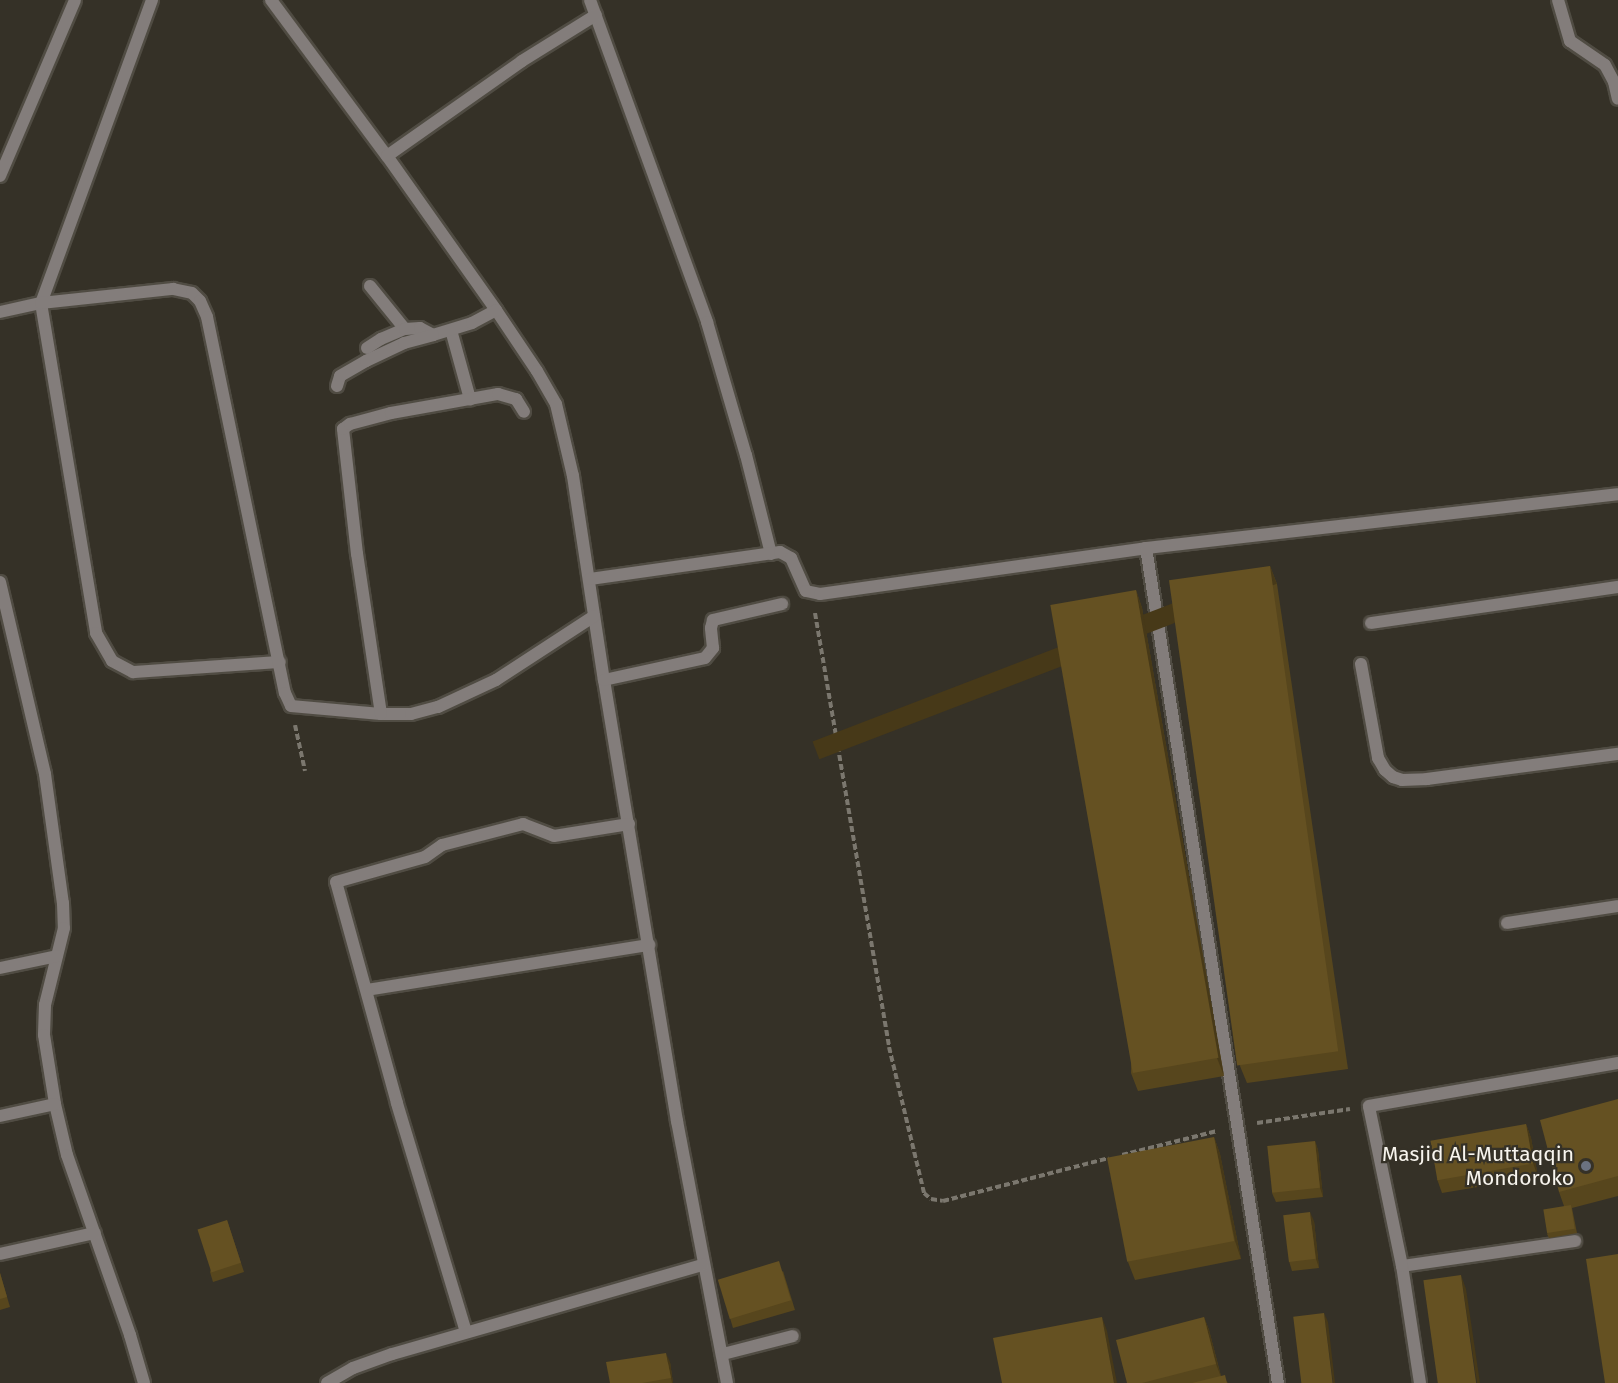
<!DOCTYPE html>
<html>
<head>
<meta charset="utf-8">
<style>
  body { margin:0 }
  #map { position:relative; width:1618px; height:1383px; overflow:hidden; background:#353127; font-family:"Fira Sans",sans-serif }
  div>[style] { position:absolute }
  .path>* { height:4px; margin-top:-2px; transform-origin:0; background:repeating-linear-gradient(90deg,#7b776e 0 6px,transparent 0 9px) }
  .roads { filter:drop-shadow(2px 0 #504c43) drop-shadow(-2px 0 #504c43) drop-shadow(0 2px #504c43) drop-shadow(0 -2px #504c43) }
  .minor>* { height:12px; margin:-6px; padding:0 6px; transform-origin:6px; border-radius:6px; background:#837d7b }
  .wall>* { inset:0; background:#57461d }
  .shaded-wall>* { inset:0; background:#473918; transform-origin:0 0 }
  .building>* { inset:0; background:#655122; transform-origin:0 0 }
  .dots>* { width:16px; height:16px; translate:-50% -50%; box-sizing:border-box; border:3px solid #353127; border-radius:50% }
  span { translate:-50% -50%; white-space:nowrap; text-align:center; line-height:1.15; -webkit-text-stroke:4.5px #353127; paint-order:stroke }
  .poi-label { font-size:21px; color:#f8f5ee }
  .right { translate:-100% -50%; text-align:right }
</style>
</head>
<body>
<div id="map">
  <div class="path">
    <div style="left:815px;top:613px;width:440px;rotate:80.3deg"></div>
    <div style="left:889px;top:1047px;width:150px;rotate:76.5deg"></div>
    <div style="left:924px;top:1193px;width:9px;rotate:41deg"></div>
    <div style="left:931px;top:1199px;width:12px;rotate:9deg"></div>
    <div style="left:943px;top:1201px;width:171px;rotate:-14.5deg"></div>
    <div style="left:295px;top:725px;width:47px;rotate:77.7deg"></div>
    <div style="left:1257px;top:1123px;width:94px;rotate:-8.6deg"></div>
    <div style="left:1122px;top:1155px;width:98px;rotate:-14.2deg"></div>
  </div>
  <div class="roads">
    <div class="minor">
      <div style="left:152px;top:0;width:323px;rotate:110.1deg"></div>
      <div style="left:41px;top:303px;width:335px;rotate:80.5deg"></div>
      <div style="left:96px;top:633px;width:32px;rotate:60deg"></div>
      <div style="left:112px;top:661px;width:24px;rotate:28deg"></div>
      <div style="left:133px;top:672px;width:147px;rotate:-3.9deg"></div>
      <div style="left:271px;top:0;width:194px;rotate:53.4deg"></div>
      <div style="left:387px;top:156px;width:189px;rotate:54.7deg"></div>
      <div style="left:496px;top:310px;width:73px;rotate:56.1deg"></div>
      <div style="left:537px;top:371px;width:38px;rotate:60deg"></div>
      <div style="left:556px;top:404px;width:74px;rotate:76.7deg"></div>
      <div style="left:573px;top:476px;width:206px;rotate:81.4deg"></div>
      <div style="left:604px;top:680px;width:447px;rotate:80.6deg"></div>
      <div style="left:677px;top:1121px;width:267px;rotate:79.2deg"></div>
      <div style="left:590px;top:0;width:343px;rotate:70deg"></div>
      <div style="left:707px;top:322px;width:139px;rotate:73.7deg"></div>
      <div style="left:746px;top:455px;width:102px;rotate:75.8deg"></div>
      <div style="left:1558px;top:0;width:43px;rotate:73.7deg"></div>
      <div style="left:1570px;top:41px;width:42px;rotate:34.4deg"></div>
      <div style="left:1605px;top:65px;width:19px;rotate:62deg"></div>
      <div style="left:1614px;top:82px;width:17px;rotate:77deg"></div>
      <div style="left:387px;top:156px;width:165px;rotate:-35.1deg"></div>
      <div style="left:522px;top:61px;width:87px;rotate:-31.9deg"></div>
      <div style="left:0;top:176px;width:191px;rotate:-66.9deg"></div>
      <div style="left:370px;top:286px;width:55px;rotate:50.9deg"></div>
      <div style="left:0;top:312px;width:42px;rotate:-12.4deg"></div>
      <div style="left:41px;top:303px;width:133px;rotate:-6.1deg"></div>
      <div style="left:173px;top:289px;width:19px;rotate:12deg"></div>
      <div style="left:192px;top:293px;width:11px;rotate:45deg"></div>
      <div style="left:200px;top:301px;width:17px;rotate:66deg"></div>
      <div style="left:207px;top:317px;width:384px;rotate:78.3deg"></div>
      <div style="left:285px;top:693px;width:14px;rotate:65deg"></div>
      <div style="left:291px;top:706px;width:90px;rotate:5.1deg"></div>
      <div style="left:381px;top:714px;width:30px"></div>
      <div style="left:411px;top:714px;width:28px;rotate:-15deg"></div>
      <div style="left:438px;top:707px;width:64px;rotate:-25deg"></div>
      <div style="left:496px;top:680px;width:117px;rotate:-33.1deg"></div>
      <div style="left:451px;top:330px;width:72px;rotate:74.6deg"></div>
      <div style="left:367px;top:348px;width:17px;rotate:-33deg"></div>
      <div style="left:381px;top:339px;width:26px;rotate:-23deg"></div>
      <div style="left:405px;top:329px;width:15px;rotate:-4deg"></div>
      <div style="left:420px;top:328px;width:15px;rotate:28deg"></div>
      <div style="left:433px;top:335px;width:41px;rotate:-17.1deg"></div>
      <div style="left:472px;top:323px;width:27px;rotate:-28deg"></div>
      <div style="left:337px;top:386px;width:10px;rotate:-73deg"></div>
      <div style="left:340px;top:376px;width:30px;rotate:-30deg"></div>
      <div style="left:366px;top:361px;width:42px;rotate:-25.3deg"></div>
      <div style="left:404px;top:343px;width:30px;rotate:-15deg"></div>
      <div style="left:1146px;top:548px;width:845px;rotate:81.02deg"></div>
      <div style="left:590px;top:579px;width:192px;rotate:-8.1deg"></div>
      <div style="left:780px;top:552px;width:13px;rotate:29deg"></div>
      <div style="left:791px;top:558px;width:36px;rotate:66deg"></div>
      <div style="left:806px;top:591px;width:14px;rotate:12deg"></div>
      <div style="left:820px;top:594px;width:329px;rotate:-8deg"></div>
      <div style="left:1146px;top:548px;width:475px;rotate:-6.5deg"></div>
      <div style="left:0;top:582px;width:197px;rotate:76.8deg"></div>
      <div style="left:45px;top:774px;width:130px;rotate:82.1deg"></div>
      <div style="left:63px;top:903px;width:25px;rotate:88deg"></div>
      <div style="left:64px;top:928px;width:79px;rotate:103.9deg"></div>
      <div style="left:45px;top:1005px;width:30px;rotate:92deg"></div>
      <div style="left:44px;top:1035px;width:70px;rotate:80.9deg"></div>
      <div style="left:55px;top:1104px;width:52px;rotate:76.8deg"></div>
      <div style="left:67px;top:1155px;width:191px;rotate:70.7deg"></div>
      <div style="left:130px;top:1335px;width:50px;rotate:73.7deg"></div>
      <div style="left:1371px;top:623px;width:250px;rotate:-8.3deg"></div>
      <div style="left:1361px;top:664px;width:96px;rotate:79.7deg"></div>
      <div style="left:1378px;top:758px;width:14px;rotate:60deg"></div>
      <div style="left:1385px;top:770px;width:11px;rotate:41deg"></div>
      <div style="left:1393px;top:777px;width:9px;rotate:18deg"></div>
      <div style="left:1402px;top:780px;width:25px;rotate:-2deg"></div>
      <div style="left:1427px;top:779px;width:193px;rotate:-7.5deg"></div>
      <div style="left:604px;top:680px;width:103px;rotate:-12.3deg"></div>
      <div style="left:705px;top:658px;width:13px;rotate:-51deg"></div>
      <div style="left:713px;top:648px;width:20px;rotate:-96deg"></div>
      <div style="left:711px;top:628px;width:8px;rotate:-76deg"></div>
      <div style="left:713px;top:620px;width:71px;rotate:-13.1deg"></div>
      <div style="left:381px;top:714px;width:162px;rotate:-98.5deg"></div>
      <div style="left:357px;top:554px;width:126px;rotate:-96.4deg"></div>
      <div style="left:343px;top:429px;width:9px;rotate:-36deg"></div>
      <div style="left:350px;top:424px;width:42px;rotate:-15deg"></div>
      <div style="left:391px;top:413px;width:109px;rotate:-10.1deg"></div>
      <div style="left:498px;top:394px;width:19px;rotate:16deg"></div>
      <div style="left:516px;top:399px;width:15px;rotate:58deg"></div>
      <div style="left:1507px;top:923px;width:112px;rotate:-8.7deg"></div>
      <div style="left:0;top:968px;width:58px;rotate:-11.9deg"></div>
      <div style="left:367px;top:990px;width:286px;rotate:-9.1deg"></div>
      <div style="left:0;top:1116px;width:56px;rotate:-12.3deg"></div>
      <div style="left:0;top:1254px;width:97px;rotate:-12.5deg"></div>
      <div style="left:1402px;top:1266px;width:175px;rotate:-8.2deg"></div>
      <div style="left:466px;top:1332px;width:239px;rotate:-106.8deg"></div>
      <div style="left:397px;top:1103px;width:229px;rotate:-105.4deg"></div>
      <div style="left:336px;top:882px;width:92px;rotate:-15.7deg"></div>
      <div style="left:425px;top:857px;width:21px;rotate:-35deg"></div>
      <div style="left:442px;top:845px;width:84px;rotate:-14.5deg"></div>
      <div style="left:523px;top:824px;width:33px;rotate:21deg"></div>
      <div style="left:554px;top:836px;width:76px;rotate:-9.1deg"></div>
      <div style="left:723px;top:1354px;width:72px;rotate:-14.4deg"></div>
      <div style="left:327px;top:1383px;width:30px;rotate:-30deg"></div>
      <div style="left:353px;top:1368px;width:41px;rotate:-19.7deg"></div>
      <div style="left:392px;top:1354px;width:323px;rotate:-16deg"></div>
      <div style="left:1420px;top:1383px;width:118px;rotate:-98.7deg"></div>
      <div style="left:1402px;top:1266px;width:163px;rotate:-101.7deg"></div>
      <div style="left:1369px;top:1106px;width:253px;rotate:-9.8deg"></div>
    </div>
  </div>
  <div class="wall">
    <div style="clip-path:polygon(1270px 566px,1277px 584px,1348px 1069px,1247px 1083px,1240px 1066px)"></div>
    <div style="clip-path:polygon(1136px 590px,1142px 608px,1224px 1076px,1138px 1091px,1131px 1073px)"></div>
    <div style="clip-path:polygon(1618px 1099px,1618px 1196px,1572px 1208px,1577px 1233px,1549px 1238px,1547px 1234px,1564px 1206px,1559px 1192px)"></div>
    <div style="clip-path:polygon(1526px 1124px,1531px 1138px,1538px 1177px,1442px 1193px,1437px 1179px)"></div>
    <div style="clip-path:polygon(1214px 1137px,1220px 1154px,1241px 1259px,1135px 1280px,1128px 1262px)"></div>
    <div style="clip-path:polygon(1315px 1141px,1318px 1150px,1323px 1197px,1276px 1202px,1272px 1193px)"></div>
    <div style="clip-path:polygon(227px 1220px,244px 1272px,213px 1282px,210px 1272px)"></div>
    <div style="clip-path:polygon(1314px 1221px,1319px 1268px,1292px 1271px,1289px 1261px)"></div>
    <div style="clip-path:polygon(783px 1271px,795px 1310px,733px 1328px,730px 1318px)"></div>
    <div style="clip-path:polygon(0 1273px,10px 1307px,0 1310px)"></div>
    <div style="clip-path:polygon(1204px 1317px,1209px 1330px,1221px 1376px,1228px 1383px,1127px 1383px)"></div>
    <div style="clip-path:polygon(670px 1362px,673px 1383px,610px 1383px)"></div>
  </div>
  <div class="shaded-wall">
    <div style="left:1270px;top:566px;width:19px;height:490px;rotate:69deg"></div>
    <div style="clip-path:polygon(1136px 590px,1142px 608px,1224px 1076px,1217px 1058px)"></div>
    <div style="clip-path:polygon(1526px 1124px,1531px 1138px,1538px 1177px,1533px 1163px)"></div>
    <div style="clip-path:polygon(1214px 1137px,1220px 1154px,1241px 1259px,1235px 1241px)"></div>
    <div style="clip-path:polygon(1315px 1141px,1318px 1150px,1323px 1197px,1320px 1188px)"></div>
    <div style="clip-path:polygon(1310px 1212px,1314px 1221px,1319px 1268px,1316px 1259px)"></div>
    <div style="clip-path:polygon(1461px 1275px,1466px 1289px,1480px 1383px,1477px 1383px)"></div>
    <div style="clip-path:polygon(1324px 1313px,1328px 1322px,1335px 1383px,1333px 1383px)"></div>
    <div style="clip-path:polygon(1102px 1317px,1107px 1331px,1117px 1383px,1114px 1383px)"></div>
    <div style="clip-path:polygon(1204px 1317px,1209px 1330px,1221px 1377px,1216px 1364px)"></div>
    <div style="clip-path:polygon(666px 1353px,670px 1362px,673px 1383px,672px 1383px)"></div>
  </div>
  <div class="building">
    <div style="left:1270px;top:566px;width:490px;height:102px;rotate:82deg"></div>
    <div style="left:1136px;top:590px;width:475px;height:87px;rotate:80deg"></div>
    <div style="clip-path:polygon(1618px 1099px,1618px 1176px,1559px 1192px,1540px 1120px)"></div>
    <div style="left:1526px;top:1124px;width:40px;height:97px;rotate:80deg"></div>
    <div style="left:1214px;top:1137px;width:106px;height:109px;rotate:79deg"></div>
    <div style="left:1315px;top:1141px;width:47px;height:48px;rotate:84deg"></div>
    <div style="left:1571px;top:1205px;width:24px;height:28px;rotate:81deg"></div>
    <div style="left:1310px;top:1212px;width:47px;height:27px;rotate:83deg"></div>
    <div style="left:227px;top:1220px;width:45px;height:31px;rotate:72deg"></div>
    <div style="clip-path:polygon(1618px 1254px,1618px 1383px,1605px 1383px,1586px 1259px)"></div>
    <div style="left:779px;top:1261px;width:41px;height:64px;rotate:73deg"></div>
    <div style="clip-path:polygon(0 1273px,7px 1297px,0 1299px)"></div>
    <div style="left:1461px;top:1275px;width:109px;height:38px;rotate:82deg"></div>
    <div style="left:1324px;top:1313px;width:71px;height:31px;rotate:83deg"></div>
    <div style="clip-path:polygon(1102px 1317px,1114px 1383px,1002px 1383px,993px 1338px)"></div>
    <div style="clip-path:polygon(1204px 1317px,1216px 1364px,1142px 1383px,1127px 1383px,1116px 1340px)"></div>
    <div style="clip-path:polygon(666px 1353px,671px 1378px,642px 1383px,610px 1383px,606px 1362px)"></div>
    <div style="clip-path:polygon(1225px 1375px,1227px 1383px,1192px 1383px)"></div>
  </div>
  <div class="dots">
    <div style="left:1586px;top:1166px;background:#6b7280"></div>
  </div>
  <div class="poi-label">
    <span class="right" style="left:1574px;top:1166px">Masjid Al-Muttaqqin<br>Mondoroko</span>
  </div>
</div>
</body>
</html>
